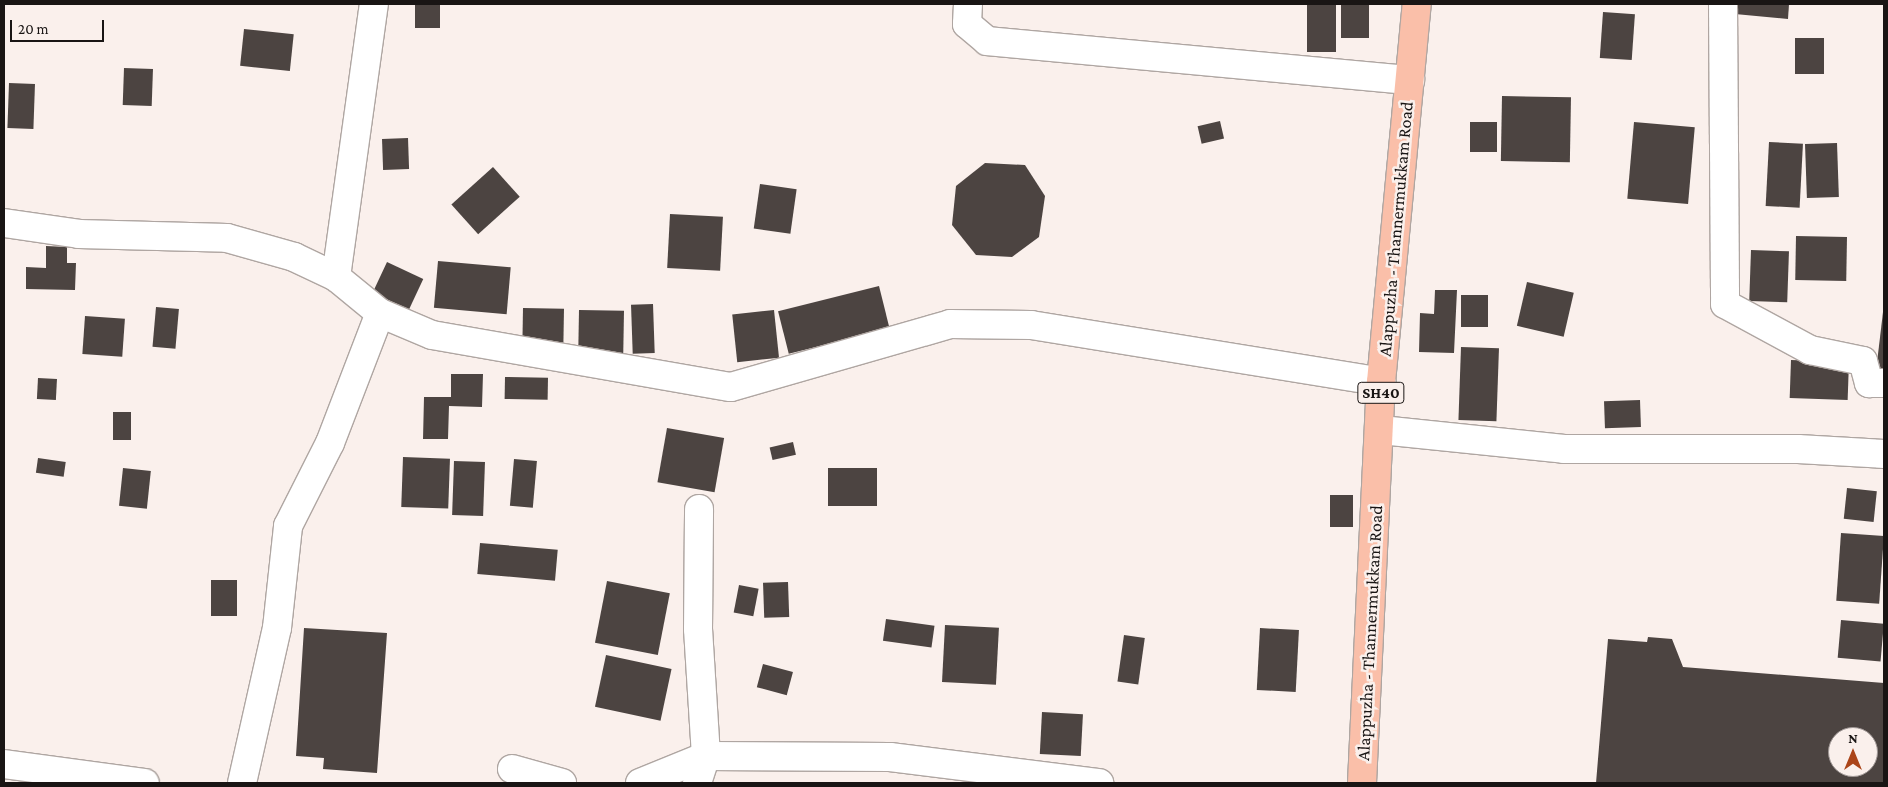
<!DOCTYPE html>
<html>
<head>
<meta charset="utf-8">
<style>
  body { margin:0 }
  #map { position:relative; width:1888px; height:787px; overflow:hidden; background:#faf0ec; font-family:"Crimson Pro",serif }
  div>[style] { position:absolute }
  .building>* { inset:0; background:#4c4441; transform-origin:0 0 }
  .roads { filter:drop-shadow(1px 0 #afa6a2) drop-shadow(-1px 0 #afa6a2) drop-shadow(0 1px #afa6a2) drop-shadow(0 -1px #afa6a2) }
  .minor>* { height:28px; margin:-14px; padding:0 14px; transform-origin:14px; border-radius:14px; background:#fff }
  .major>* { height:28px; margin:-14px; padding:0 14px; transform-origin:14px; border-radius:14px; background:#fabfa9 }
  span { translate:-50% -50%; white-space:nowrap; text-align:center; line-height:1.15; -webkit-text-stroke:5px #faf0ec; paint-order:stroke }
  .shield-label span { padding:1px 4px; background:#faf0ec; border:1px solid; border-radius:4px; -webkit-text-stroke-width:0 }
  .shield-label { font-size:16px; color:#191514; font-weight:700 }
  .street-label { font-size:18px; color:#191514 }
  .frame { position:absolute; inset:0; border:5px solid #191514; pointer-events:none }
  .north { position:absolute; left:1828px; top:727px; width:50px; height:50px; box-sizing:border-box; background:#faf0ec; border:1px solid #a09896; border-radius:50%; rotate:0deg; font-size:14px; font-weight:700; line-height:20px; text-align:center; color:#191514 }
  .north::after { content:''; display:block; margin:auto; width:18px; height:22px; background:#ab4519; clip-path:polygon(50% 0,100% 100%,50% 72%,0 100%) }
  .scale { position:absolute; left:10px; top:20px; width:94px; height:22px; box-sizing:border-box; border:2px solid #191514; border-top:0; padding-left:6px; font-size:15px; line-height:18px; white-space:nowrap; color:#191514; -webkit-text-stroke:4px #faf0ec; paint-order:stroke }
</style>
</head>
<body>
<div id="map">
  <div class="building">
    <div style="left:415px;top:4px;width:25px;height:24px"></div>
    <div style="left:1307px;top:4px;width:29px;height:48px"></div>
    <div style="left:1341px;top:4px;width:28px;height:34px"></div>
    <div style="clip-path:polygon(1736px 4px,1789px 4px,1788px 19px,1735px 14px)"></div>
    <div style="left:1603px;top:12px;width:32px;height:46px;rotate:4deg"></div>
    <div style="left:244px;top:29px;width:50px;height:37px;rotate:6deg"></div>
    <div style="left:1795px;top:38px;width:29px;height:36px"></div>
    <div style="left:124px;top:68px;width:29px;height:37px;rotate:2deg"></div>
    <div style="left:9px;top:83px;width:26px;height:45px;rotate:2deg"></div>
    <div style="left:1502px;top:96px;width:69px;height:65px;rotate:1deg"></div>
    <div style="left:1220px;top:121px;width:18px;height:23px;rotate:77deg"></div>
    <div style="left:1470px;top:122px;width:27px;height:30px"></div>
    <div style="left:1634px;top:122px;width:61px;height:77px;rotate:5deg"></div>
    <div style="left:408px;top:138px;width:31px;height:26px;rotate:88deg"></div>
    <div style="left:1769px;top:142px;width:34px;height:64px;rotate:3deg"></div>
    <div style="left:1837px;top:143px;width:54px;height:32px;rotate:88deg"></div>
    <div style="clip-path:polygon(985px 163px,1025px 165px,1045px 196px,1039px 237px,1012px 257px,976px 255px,952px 225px,956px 186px)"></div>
    <div style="left:493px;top:167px;width:40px;height:56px;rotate:48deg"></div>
    <div style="left:760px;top:184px;width:37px;height:45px;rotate:8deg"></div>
    <div style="left:670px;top:214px;width:53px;height:54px;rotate:3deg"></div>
    <div style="left:1796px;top:236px;width:51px;height:44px;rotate:1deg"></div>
    <div style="clip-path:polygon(46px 246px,67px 247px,67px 263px,76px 263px,75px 290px,26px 289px,26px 267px,46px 268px)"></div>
    <div style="left:1751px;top:250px;width:38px;height:51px;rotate:2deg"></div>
    <div style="left:438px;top:261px;width:73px;height:47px;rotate:5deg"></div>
    <div style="left:387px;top:262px;width:40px;height:34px;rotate:25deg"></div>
    <div style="left:1527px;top:282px;width:48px;height:45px;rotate:13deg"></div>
    <div style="left:879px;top:286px;width:44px;height:104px;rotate:76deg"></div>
    <div style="clip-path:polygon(1435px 290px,1457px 290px,1454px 353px,1419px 352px,1420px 313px,1434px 314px)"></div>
    <div style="left:1461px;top:295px;width:27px;height:32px"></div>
    <div style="left:653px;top:304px;width:49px;height:22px;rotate:88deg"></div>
    <div style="left:156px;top:307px;width:23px;height:40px;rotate:5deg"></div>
    <div style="left:523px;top:308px;width:41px;height:34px;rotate:1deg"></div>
    <div style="left:579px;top:310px;width:45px;height:43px;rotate:1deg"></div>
    <div style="left:774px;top:310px;width:48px;height:42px;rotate:84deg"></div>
    <div style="clip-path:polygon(1883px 312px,1884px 312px,1884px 372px,1876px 371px)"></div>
    <div style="left:85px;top:316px;width:40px;height:38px;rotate:4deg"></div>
    <div style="left:1461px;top:347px;width:38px;height:73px;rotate:2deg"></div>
    <div style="left:1791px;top:360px;width:58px;height:38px;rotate:2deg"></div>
    <div style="clip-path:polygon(451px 374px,483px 374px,482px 407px,449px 406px,448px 439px,423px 439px,424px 397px,451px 397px)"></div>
    <div style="left:505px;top:377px;width:43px;height:22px;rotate:1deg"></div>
    <div style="left:38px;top:378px;width:19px;height:21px;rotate:3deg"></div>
    <div style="left:1640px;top:400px;width:27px;height:36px;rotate:88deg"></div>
    <div style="left:113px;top:412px;width:18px;height:28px"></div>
    <div style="left:667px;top:428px;width:58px;height:55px;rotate:10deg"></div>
    <div style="left:793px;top:442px;width:13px;height:24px;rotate:77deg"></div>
    <div style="left:403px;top:457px;width:47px;height:50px;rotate:2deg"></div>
    <div style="left:38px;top:458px;width:28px;height:15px;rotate:8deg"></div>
    <div style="left:514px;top:459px;width:23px;height:47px;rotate:5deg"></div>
    <div style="left:454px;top:461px;width:31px;height:54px;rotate:2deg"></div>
    <div style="left:123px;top:468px;width:28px;height:38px;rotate:6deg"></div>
    <div style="left:828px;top:468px;width:49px;height:38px"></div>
    <div style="left:1847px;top:488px;width:30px;height:31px;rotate:6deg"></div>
    <div style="left:1330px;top:495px;width:23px;height:32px"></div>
    <div style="left:1841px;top:533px;width:43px;height:68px;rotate:4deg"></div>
    <div style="left:480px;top:543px;width:78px;height:31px;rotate:5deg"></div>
    <div style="left:211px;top:580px;width:26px;height:36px"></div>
    <div style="left:607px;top:581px;width:64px;height:63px;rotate:11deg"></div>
    <div style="left:788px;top:582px;width:35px;height:25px;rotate:88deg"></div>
    <div style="left:739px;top:585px;width:20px;height:28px;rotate:11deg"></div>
    <div style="left:886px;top:619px;width:49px;height:22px;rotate:8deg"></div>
    <div style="left:1841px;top:620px;width:43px;height:38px;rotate:5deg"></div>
    <div style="left:945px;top:625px;width:54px;height:57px;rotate:3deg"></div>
    <div style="clip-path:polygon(304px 628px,387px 633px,377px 773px,323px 769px,324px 758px,296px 756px)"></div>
    <div style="left:1260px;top:628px;width:39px;height:62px;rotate:3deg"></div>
    <div style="left:1124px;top:635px;width:21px;height:47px;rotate:8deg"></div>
    <div style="clip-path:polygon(evenodd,1648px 637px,1672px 639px,1683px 667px,1884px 683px,1884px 783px,1596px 783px,1608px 639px,1647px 642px,1648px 637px,1838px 737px,1868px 737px,1868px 767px,1838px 767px,1838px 737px)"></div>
    <div style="left:606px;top:655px;width:67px;height:53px;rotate:12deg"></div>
    <div style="left:763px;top:664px;width:31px;height:24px;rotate:15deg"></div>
    <div style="left:1042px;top:712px;width:41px;height:42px;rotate:3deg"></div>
  </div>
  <div class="roads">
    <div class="minor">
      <div style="left:968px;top:4px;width:20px;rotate:93deg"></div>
      <div style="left:967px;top:24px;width:26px;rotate:40deg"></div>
      <div style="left:987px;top:41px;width:425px;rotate:5.3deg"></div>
      <div style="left:1723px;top:4px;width:300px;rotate:89.6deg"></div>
      <div style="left:1725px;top:304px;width:97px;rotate:28.4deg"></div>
      <div style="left:1810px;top:350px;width:54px;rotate:11.7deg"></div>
      <div style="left:1863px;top:361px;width:23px;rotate:75deg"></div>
      <div style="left:1869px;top:383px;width:15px"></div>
      <div style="left:4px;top:223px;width:76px;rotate:8.3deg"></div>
      <div style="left:79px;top:234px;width:148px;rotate:1.5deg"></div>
      <div style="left:227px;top:238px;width:70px;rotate:15.8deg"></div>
      <div style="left:294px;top:257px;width:47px;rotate:25.5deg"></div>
      <div style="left:336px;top:277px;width:57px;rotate:39.3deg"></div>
      <div style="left:380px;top:313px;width:56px;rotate:22.9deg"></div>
      <div style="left:432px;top:335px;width:303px;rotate:9.9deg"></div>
      <div style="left:731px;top:387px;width:228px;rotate:-16deg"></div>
      <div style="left:950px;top:324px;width:81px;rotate:0.7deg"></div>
      <div style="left:1031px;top:325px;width:355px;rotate:9.2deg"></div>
      <div style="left:336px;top:277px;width:276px;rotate:-82.1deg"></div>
      <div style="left:1381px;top:430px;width:184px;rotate:5.9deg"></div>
      <div style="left:1564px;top:449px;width:234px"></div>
      <div style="left:1798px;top:449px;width:86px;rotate:3.3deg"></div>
      <div style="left:4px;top:764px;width:142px;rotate:7.7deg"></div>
      <div style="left:512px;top:769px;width:52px;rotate:15.6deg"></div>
      <div style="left:242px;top:783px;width:159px;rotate:-77.3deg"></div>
      <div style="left:277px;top:628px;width:103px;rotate:-83.8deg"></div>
      <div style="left:288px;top:526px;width:93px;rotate:-63.2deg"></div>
      <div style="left:330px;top:443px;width:139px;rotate:-69deg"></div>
      <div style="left:640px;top:783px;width:71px;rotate:-22.2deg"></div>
      <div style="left:706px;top:756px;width:127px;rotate:-93.6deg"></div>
      <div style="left:698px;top:629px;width:120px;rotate:-89.5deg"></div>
      <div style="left:697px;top:783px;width:28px;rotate:-72deg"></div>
      <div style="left:706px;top:756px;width:184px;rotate:0.3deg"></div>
      <div style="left:890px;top:757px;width:211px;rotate:7.1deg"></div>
    </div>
    <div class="major">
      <div style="left:1362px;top:783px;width:401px;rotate:-87.3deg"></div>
      <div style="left:1381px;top:382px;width:380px;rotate:-84.6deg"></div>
    </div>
  </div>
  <div class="shield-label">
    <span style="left:1381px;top:393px">SH40</span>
  </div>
  <div class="street-label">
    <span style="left:1396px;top:229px;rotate:-85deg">Alappuzha - Thannermukkam Road</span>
    <span style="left:1370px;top:633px;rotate:-87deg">Alappuzha - Thannermukkam Road</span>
  </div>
  <div class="frame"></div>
  <div class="north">N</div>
  <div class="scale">20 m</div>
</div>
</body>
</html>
